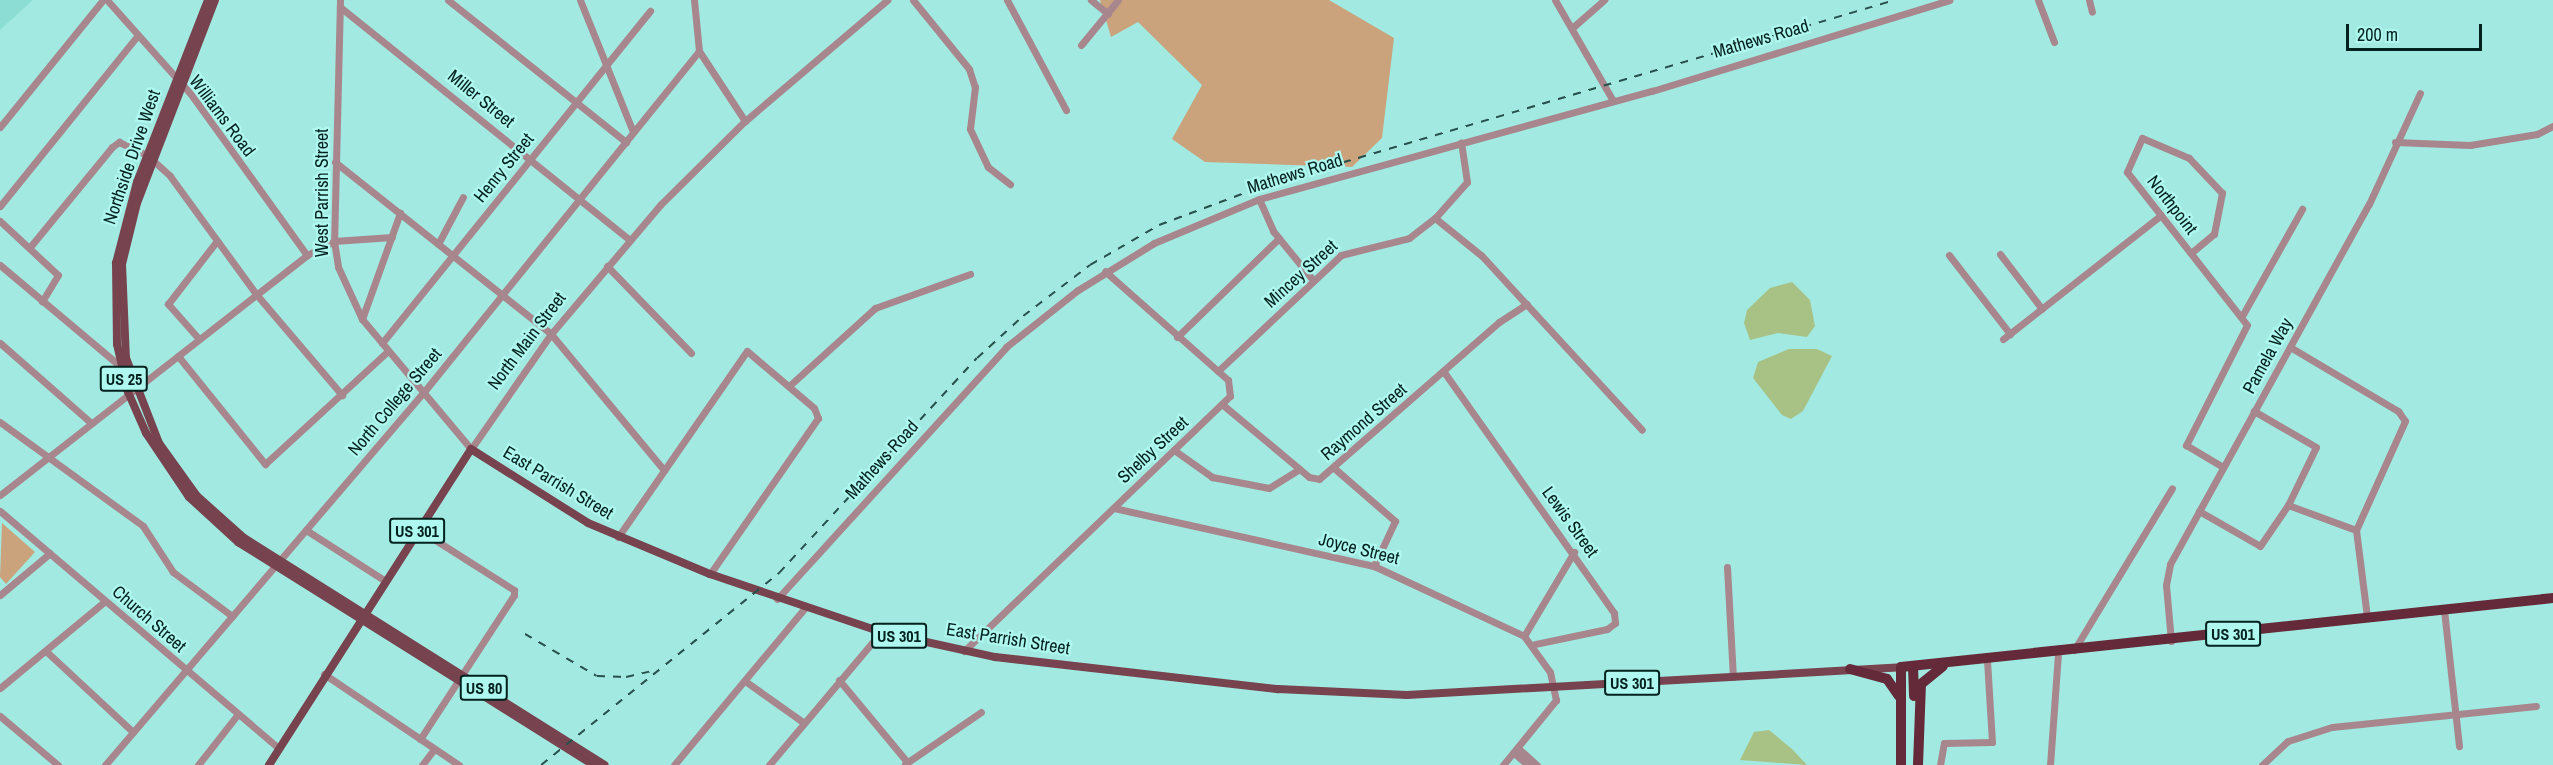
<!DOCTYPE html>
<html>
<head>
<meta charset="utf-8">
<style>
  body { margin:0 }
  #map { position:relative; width:2553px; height:765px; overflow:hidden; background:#a2eae1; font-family:"Archivo Narrow",sans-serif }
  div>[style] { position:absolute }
  .built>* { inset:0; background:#8cded4 }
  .green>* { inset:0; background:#caa37c }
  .water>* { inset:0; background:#a8c185 }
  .minor>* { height:7px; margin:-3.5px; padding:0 3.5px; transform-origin:3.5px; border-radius:3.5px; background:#a7878d }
  .major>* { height:8px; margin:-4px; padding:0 4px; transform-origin:4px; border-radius:4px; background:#77434e }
  .highway>* { height:10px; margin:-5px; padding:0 5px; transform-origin:5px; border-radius:5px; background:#652a39 }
  .rail>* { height:1.5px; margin-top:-0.75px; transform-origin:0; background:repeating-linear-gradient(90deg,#284f4b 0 8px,transparent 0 16px) }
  span { translate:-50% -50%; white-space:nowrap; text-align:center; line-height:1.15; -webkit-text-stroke:4.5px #aff8ef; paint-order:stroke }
  .shield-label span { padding:2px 4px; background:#aff8ef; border:2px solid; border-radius:4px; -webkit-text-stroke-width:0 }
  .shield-label { font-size:16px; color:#03211e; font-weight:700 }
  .street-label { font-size:18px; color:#03211e }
  .scale { position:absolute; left:2346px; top:24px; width:136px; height:27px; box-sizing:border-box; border:3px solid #03211e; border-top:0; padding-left:8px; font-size:18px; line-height:21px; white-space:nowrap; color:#03211e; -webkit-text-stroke:4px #aff8ef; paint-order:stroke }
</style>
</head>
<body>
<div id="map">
  <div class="built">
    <div style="clip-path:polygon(0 0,33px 0,0 30px)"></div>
  </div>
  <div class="green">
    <div style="clip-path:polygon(1100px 0,1329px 0,1394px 38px,1382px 138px,1352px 167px,1205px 162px,1172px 139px,1202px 85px,1138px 22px,1111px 37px)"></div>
    <div style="clip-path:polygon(2px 523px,35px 552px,6px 584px,0 577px)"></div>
  </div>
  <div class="water">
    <div style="clip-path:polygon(1792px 282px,1810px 300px,1815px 326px,1807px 337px,1778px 333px,1750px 340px,1744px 323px,1747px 310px,1770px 288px)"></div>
    <div style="clip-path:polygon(1789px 349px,1817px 349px,1832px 356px,1803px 411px,1791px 419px,1782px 415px,1753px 378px,1758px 362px)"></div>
    <div style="clip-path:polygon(1769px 730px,1792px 749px,1807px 765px,1740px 760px,1754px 732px)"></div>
  </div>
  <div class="minor">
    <div style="left:107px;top:0;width:125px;rotate:48.3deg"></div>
    <div style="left:190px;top:93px;width:200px;rotate:54.2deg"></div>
    <div style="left:340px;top:0;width:241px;rotate:91.4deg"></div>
    <div style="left:334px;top:241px;width:26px;rotate:81deg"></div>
    <div style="left:338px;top:267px;width:57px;rotate:65.2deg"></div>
    <div style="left:362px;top:319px;width:170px;rotate:50deg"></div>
    <div style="left:471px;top:449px;width:140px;rotate:-55.2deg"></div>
    <div style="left:551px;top:334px;width:169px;rotate:-49.8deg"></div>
    <div style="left:660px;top:205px;width:120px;rotate:-44.7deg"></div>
    <div style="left:745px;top:121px;width:187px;rotate:-40.4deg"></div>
    <div style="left:448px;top:0;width:228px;rotate:38.6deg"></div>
    <div style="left:580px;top:0;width:142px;rotate:68.1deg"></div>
    <div style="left:694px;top:0;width:51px;rotate:84.4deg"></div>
    <div style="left:699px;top:51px;width:84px;rotate:56.7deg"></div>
    <div style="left:913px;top:0;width:89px;rotate:50.9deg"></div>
    <div style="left:969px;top:69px;width:19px;rotate:72deg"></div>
    <div style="left:975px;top:87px;width:42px;rotate:96.8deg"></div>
    <div style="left:970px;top:129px;width:42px;rotate:64.7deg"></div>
    <div style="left:988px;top:167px;width:28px;rotate:38deg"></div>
    <div style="left:1007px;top:0;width:125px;rotate:61.8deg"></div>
    <div style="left:1091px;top:0;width:22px;rotate:39deg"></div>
    <div style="left:1555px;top:0;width:114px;rotate:60.1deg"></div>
    <div style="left:2038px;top:0;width:45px;rotate:69.1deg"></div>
    <div style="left:2089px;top:0;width:12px;rotate:76deg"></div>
    <div style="left:340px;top:7px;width:371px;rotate:38.8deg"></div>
    <div style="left:1572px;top:28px;width:43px;rotate:-41.2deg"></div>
    <div style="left:1081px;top:45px;width:58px;rotate:-50.6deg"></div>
    <div style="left:0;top:127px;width:164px;rotate:-51deg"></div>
    <div style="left:2395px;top:142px;width:75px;rotate:2.3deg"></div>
    <div style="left:2470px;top:145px;width:68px;rotate:-9.3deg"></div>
    <div style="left:2537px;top:134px;width:18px;rotate:-27deg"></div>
    <div style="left:335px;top:162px;width:276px;rotate:38.5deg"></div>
    <div style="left:551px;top:334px;width:177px;rotate:50.3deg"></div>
    <div style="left:1259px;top:199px;width:35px;rotate:66deg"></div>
    <div style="left:1273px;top:231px;width:63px;rotate:50.8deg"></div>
    <div style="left:0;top:206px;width:218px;rotate:-51.1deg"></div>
    <div style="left:1435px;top:218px;width:60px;rotate:39deg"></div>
    <div style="left:1482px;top:256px;width:236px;rotate:47.4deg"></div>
    <div style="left:0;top:221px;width:79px;rotate:43deg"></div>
    <div style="left:58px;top:275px;width:31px;rotate:121deg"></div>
    <div style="left:438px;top:244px;width:53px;rotate:-62deg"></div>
    <div style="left:30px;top:247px;width:129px;rotate:-50.6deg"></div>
    <div style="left:112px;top:147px;width:9px;rotate:-36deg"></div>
    <div style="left:119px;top:142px;width:31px;rotate:25deg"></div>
    <div style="left:147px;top:155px;width:31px;rotate:42deg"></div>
    <div style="left:170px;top:176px;width:146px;rotate:53.9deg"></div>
    <div style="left:256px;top:294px;width:133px;rotate:49.6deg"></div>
    <div style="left:2191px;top:253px;width:30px;rotate:-40deg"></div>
    <div style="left:2214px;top:234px;width:42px;rotate:-79deg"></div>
    <div style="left:2222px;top:193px;width:48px;rotate:-133.3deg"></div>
    <div style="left:2189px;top:158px;width:51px;rotate:-156.9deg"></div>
    <div style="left:2142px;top:138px;width:37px;rotate:114deg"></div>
    <div style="left:2127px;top:172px;width:194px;rotate:51.9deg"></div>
    <div style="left:2247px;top:325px;width:135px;rotate:116.9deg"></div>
    <div style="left:2186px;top:445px;width:43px;rotate:30.7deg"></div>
    <div style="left:2000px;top:254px;width:69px;rotate:52.6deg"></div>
    <div style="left:1949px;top:255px;width:100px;rotate:52.3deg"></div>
    <div style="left:0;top:265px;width:158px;rotate:40.1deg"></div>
    <div style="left:607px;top:266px;width:121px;rotate:46deg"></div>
    <div style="left:2242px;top:316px;width:123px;rotate:-60.7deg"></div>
    <div style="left:362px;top:319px;width:113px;rotate:-70.3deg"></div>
    <div style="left:1177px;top:337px;width:142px;rotate:-44.1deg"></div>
    <div style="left:199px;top:339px;width:47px;rotate:-131.5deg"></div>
    <div style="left:168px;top:304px;width:78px;rotate:-52.3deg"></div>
    <div style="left:2003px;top:339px;width:201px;rotate:-38.1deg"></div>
    <div style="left:0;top:343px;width:120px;rotate:41.3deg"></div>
    <div style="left:382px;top:343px;width:427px;rotate:-51.1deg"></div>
    <div style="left:2290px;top:347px;width:126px;rotate:30.7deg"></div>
    <div style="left:2398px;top:411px;width:12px;rotate:55deg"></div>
    <div style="left:2405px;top:421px;width:120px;rotate:114.2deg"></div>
    <div style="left:2356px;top:530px;width:88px;rotate:82.8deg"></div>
    <div style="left:178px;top:356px;width:139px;rotate:51.1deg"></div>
    <div style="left:265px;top:464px;width:167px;rotate:-42.6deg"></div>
    <div style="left:1218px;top:371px;width:169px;rotate:-43.3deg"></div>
    <div style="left:1341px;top:255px;width:70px;rotate:-14deg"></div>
    <div style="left:1409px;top:238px;width:33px;rotate:-38deg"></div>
    <div style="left:1435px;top:218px;width:48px;rotate:-48.4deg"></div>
    <div style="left:1467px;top:182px;width:40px;rotate:-98.5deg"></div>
    <div style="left:1444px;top:372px;width:295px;rotate:54.8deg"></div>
    <div style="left:1614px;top:613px;width:10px;rotate:84deg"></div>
    <div style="left:1615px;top:623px;width:10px;rotate:143deg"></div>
    <div style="left:1607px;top:629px;width:74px;rotate:168.2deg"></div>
    <div style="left:789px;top:386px;width:116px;rotate:-42.2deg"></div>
    <div style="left:875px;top:308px;width:101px;rotate:-19.7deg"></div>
    <div style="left:1223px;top:405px;width:112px;rotate:39.9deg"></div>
    <div style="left:1309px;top:477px;width:10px;rotate:11deg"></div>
    <div style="left:1319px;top:479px;width:239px;rotate:-41.1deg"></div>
    <div style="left:1499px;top:322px;width:33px;rotate:-33deg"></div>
    <div style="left:0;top:422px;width:177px;rotate:36deg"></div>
    <div style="left:143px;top:526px;width:55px;rotate:56.9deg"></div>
    <div style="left:173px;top:572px;width:74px;rotate:36.7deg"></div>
    <div style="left:1174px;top:450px;width:47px;rotate:35.4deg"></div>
    <div style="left:1212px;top:477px;width:58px;rotate:10.9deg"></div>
    <div style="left:1269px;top:488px;width:36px;rotate:-32deg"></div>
    <div style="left:1334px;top:468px;width:81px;rotate:41deg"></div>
    <div style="left:1395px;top:521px;width:50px;rotate:115deg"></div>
    <div style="left:0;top:495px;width:390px;rotate:-38deg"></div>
    <div style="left:307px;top:255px;width:30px;rotate:-27deg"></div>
    <div style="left:334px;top:241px;width:58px;rotate:-3.9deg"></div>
    <div style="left:2288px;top:505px;width:72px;rotate:20.2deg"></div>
    <div style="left:1114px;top:508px;width:266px;rotate:12.6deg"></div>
    <div style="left:1374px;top:566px;width:166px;rotate:25deg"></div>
    <div style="left:1524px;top:636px;width:44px;rotate:54.2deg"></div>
    <div style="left:1550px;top:672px;width:29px;rotate:78deg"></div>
    <div style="left:1556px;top:700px;width:84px;rotate:129.2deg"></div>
    <div style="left:0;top:511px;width:365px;rotate:40.4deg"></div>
    <div style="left:2199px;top:511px;width:70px;rotate:29.8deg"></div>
    <div style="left:2260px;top:546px;width:50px;rotate:-55.7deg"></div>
    <div style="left:2288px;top:505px;width:64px;rotate:-64.2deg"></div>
    <div style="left:2316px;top:447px;width:72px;rotate:-149.9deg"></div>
    <div style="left:418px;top:529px;width:114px;rotate:32.4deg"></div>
    <div style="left:514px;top:590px;width:5px;rotate:90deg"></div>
    <div style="left:514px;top:595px;width:172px;rotate:123.1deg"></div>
    <div style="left:306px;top:530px;width:93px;rotate:32.7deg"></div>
    <div style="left:618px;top:537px;width:226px;rotate:-55.3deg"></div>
    <div style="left:747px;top:351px;width:88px;rotate:40.4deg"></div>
    <div style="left:814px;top:408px;width:11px;rotate:68deg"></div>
    <div style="left:818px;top:418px;width:190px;rotate:124.7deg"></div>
    <div style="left:1727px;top:567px;width:110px;rotate:86.9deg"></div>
    <div style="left:0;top:595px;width:65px;rotate:-40deg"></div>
    <div style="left:777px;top:599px;width:341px;rotate:-47.7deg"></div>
    <div style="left:1006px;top:347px;width:92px;rotate:-38.4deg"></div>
    <div style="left:1078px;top:290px;width:89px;rotate:-31.7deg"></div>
    <div style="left:1154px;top:243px;width:114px;rotate:-22.7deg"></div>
    <div style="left:1259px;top:199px;width:408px;rotate:-15.4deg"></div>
    <div style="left:1652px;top:91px;width:311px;rotate:-17deg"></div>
    <div style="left:2444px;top:610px;width:137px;rotate:83.7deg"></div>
    <div style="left:1524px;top:636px;width:98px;rotate:-59.2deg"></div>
    <div style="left:2171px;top:641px;width:56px;rotate:-95.1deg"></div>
    <div style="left:2166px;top:585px;width:21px;rotate:-79deg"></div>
    <div style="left:2170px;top:564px;width:411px;rotate:-61.1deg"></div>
    <div style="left:2369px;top:204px;width:122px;rotate:-65.3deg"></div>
    <div style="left:2074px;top:650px;width:189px;rotate:-58.8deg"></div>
    <div style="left:964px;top:651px;width:368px;rotate:-43.8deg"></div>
    <div style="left:1230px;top:396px;width:16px;rotate:-97deg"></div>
    <div style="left:1228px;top:380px;width:164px;rotate:-138.5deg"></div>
    <div style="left:48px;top:653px;width:116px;rotate:42.9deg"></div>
    <div style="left:324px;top:674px;width:163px;rotate:34deg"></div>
    <div style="left:839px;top:680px;width:107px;rotate:50.3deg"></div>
    <div style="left:745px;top:681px;width:72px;rotate:35.4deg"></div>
    <div style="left:0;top:688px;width:136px;rotate:-39.6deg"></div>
    <div style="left:0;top:716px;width:76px;rotate:40.2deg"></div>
    <div style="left:1519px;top:749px;width:24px;rotate:42deg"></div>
    <div style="left:1514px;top:753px;width:18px;rotate:41deg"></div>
    <div style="left:905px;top:764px;width:92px;rotate:-34.4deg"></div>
    <div style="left:105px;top:765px;width:489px;rotate:-49.5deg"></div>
    <div style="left:423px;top:393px;width:439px;rotate:-51.1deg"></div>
    <div style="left:198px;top:765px;width:65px;rotate:-51.9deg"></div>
    <div style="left:422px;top:765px;width:20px;rotate:-53deg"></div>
    <div style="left:674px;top:765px;width:203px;rotate:-50.2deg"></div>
    <div style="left:769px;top:765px;width:174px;rotate:-49.9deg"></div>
    <div style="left:1940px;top:765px;width:22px;rotate:-80deg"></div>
    <div style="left:1944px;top:743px;width:48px;rotate:-1.2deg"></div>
    <div style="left:1992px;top:742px;width:81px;rotate:-93.5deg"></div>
    <div style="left:2050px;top:765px;width:111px;rotate:-85.9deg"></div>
    <div style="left:2262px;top:765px;width:35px;rotate:-43deg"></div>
    <div style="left:2288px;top:741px;width:46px;rotate:-17.7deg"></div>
    <div style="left:2332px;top:727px;width:205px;rotate:-5.9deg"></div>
  </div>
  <div class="major">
    <div style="left:208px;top:0;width:195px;rotate:111.3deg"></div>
    <div style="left:137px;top:182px;width:84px;rotate:104.5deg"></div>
    <div style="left:116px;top:263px;width:81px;rotate:89.3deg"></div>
    <div style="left:117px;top:344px;width:49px;rotate:77.1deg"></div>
    <div style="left:128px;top:392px;width:45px;rotate:66.3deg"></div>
    <div style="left:146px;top:433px;width:77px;rotate:56.1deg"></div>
    <div style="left:189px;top:497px;width:67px;rotate:42.6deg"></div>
    <div style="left:238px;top:542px;width:419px;rotate:32.1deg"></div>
    <div style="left:215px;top:0;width:217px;rotate:111deg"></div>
    <div style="left:137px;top:203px;width:63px;rotate:103.8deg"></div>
    <div style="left:122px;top:264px;width:94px;rotate:87.6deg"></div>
    <div style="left:126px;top:358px;width:91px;rotate:68.8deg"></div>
    <div style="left:159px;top:443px;width:65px;rotate:54.4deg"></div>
    <div style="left:197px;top:496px;width:63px;rotate:41.8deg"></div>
    <div style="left:244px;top:538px;width:426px;rotate:32.2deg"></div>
    <div style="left:269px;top:765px;width:375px;rotate:-57.4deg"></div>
    <div style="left:471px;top:449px;width:138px;rotate:32.3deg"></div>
    <div style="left:588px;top:523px;width:132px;rotate:22.7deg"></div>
    <div style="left:710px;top:574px;width:181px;rotate:18.7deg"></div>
    <div style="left:881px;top:632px;width:117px;rotate:12.4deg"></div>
    <div style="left:995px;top:657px;width:285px;rotate:6.5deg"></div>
    <div style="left:1278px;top:689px;width:129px;rotate:2.7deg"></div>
    <div style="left:1407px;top:695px;width:495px;rotate:-3.2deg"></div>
  </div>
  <div class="highway">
    <div style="left:1913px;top:666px;width:30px;rotate:88deg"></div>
    <div style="left:1850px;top:669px;width:38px;rotate:15deg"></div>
    <div style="left:1887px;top:679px;width:21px;rotate:55deg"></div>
    <div style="left:1901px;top:765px;width:98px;rotate:-90deg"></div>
    <div style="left:1901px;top:667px;width:656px;rotate:-6.04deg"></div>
    <div style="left:1918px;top:765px;width:81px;rotate:-87.9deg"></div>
    <div style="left:1921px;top:684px;width:28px;rotate:-39deg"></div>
  </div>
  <div class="rail">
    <div style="left:525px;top:634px;width:83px;rotate:30.3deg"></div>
    <div style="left:597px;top:676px;width:29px;rotate:2deg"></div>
    <div style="left:626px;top:677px;width:26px;rotate:-13deg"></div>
    <div style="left:541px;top:765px;width:306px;rotate:-38.9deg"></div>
    <div style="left:779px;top:573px;width:292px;rotate:-47.4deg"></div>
    <div style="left:977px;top:358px;width:62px;rotate:-42.4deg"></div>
    <div style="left:1023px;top:316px;width:84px;rotate:-37.3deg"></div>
    <div style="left:1090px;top:265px;width:80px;rotate:-30.1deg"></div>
    <div style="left:1159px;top:225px;width:114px;rotate:-20.5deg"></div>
    <div style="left:1266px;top:185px;width:656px;rotate:-16.39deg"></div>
  </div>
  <div class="shield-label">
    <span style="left:124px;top:379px">US 25</span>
    <span style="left:417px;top:531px">US 301</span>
    <span style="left:2233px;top:634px">US 301</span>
    <span style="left:899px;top:636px">US 301</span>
    <span style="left:1632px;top:683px">US 301</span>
    <span style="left:484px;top:688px">US 80</span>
  </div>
  <div class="street-label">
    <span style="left:1761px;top:39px;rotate:-16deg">Mathews Road</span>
    <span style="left:481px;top:99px;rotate:39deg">Miller Street</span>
    <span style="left:222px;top:116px;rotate:53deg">Williams Road</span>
    <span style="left:132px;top:157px;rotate:-71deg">Northside Drive West</span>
    <span style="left:504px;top:168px;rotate:-51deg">Henry Street</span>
    <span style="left:1295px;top:174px;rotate:-17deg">Mathews Road</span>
    <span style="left:322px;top:193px;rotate:-90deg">West Parrish Street</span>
    <span style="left:2172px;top:205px;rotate:52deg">Northpoint</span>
    <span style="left:1301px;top:274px;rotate:-42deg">Mincey Street</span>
    <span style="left:527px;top:341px;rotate:-53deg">North Main Street</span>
    <span style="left:2268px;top:356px;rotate:-61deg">Pamela Way</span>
    <span style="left:395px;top:402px;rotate:-50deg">North College Street</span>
    <span style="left:1364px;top:422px;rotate:-41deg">Raymond Street</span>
    <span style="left:1153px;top:450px;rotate:-43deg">Shelby Street</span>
    <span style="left:882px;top:460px;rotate:-48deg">Mathews Road</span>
    <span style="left:558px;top:483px;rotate:31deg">East Parrish Street</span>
    <span style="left:1570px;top:522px;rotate:54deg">Lewis Street</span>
    <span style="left:1359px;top:549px;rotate:14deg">Joyce Street</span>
    <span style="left:149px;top:619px;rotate:41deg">Church Street</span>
    <span style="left:1008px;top:639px;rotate:9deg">East Parrish Street</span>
  </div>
  <div class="scale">200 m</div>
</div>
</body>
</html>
